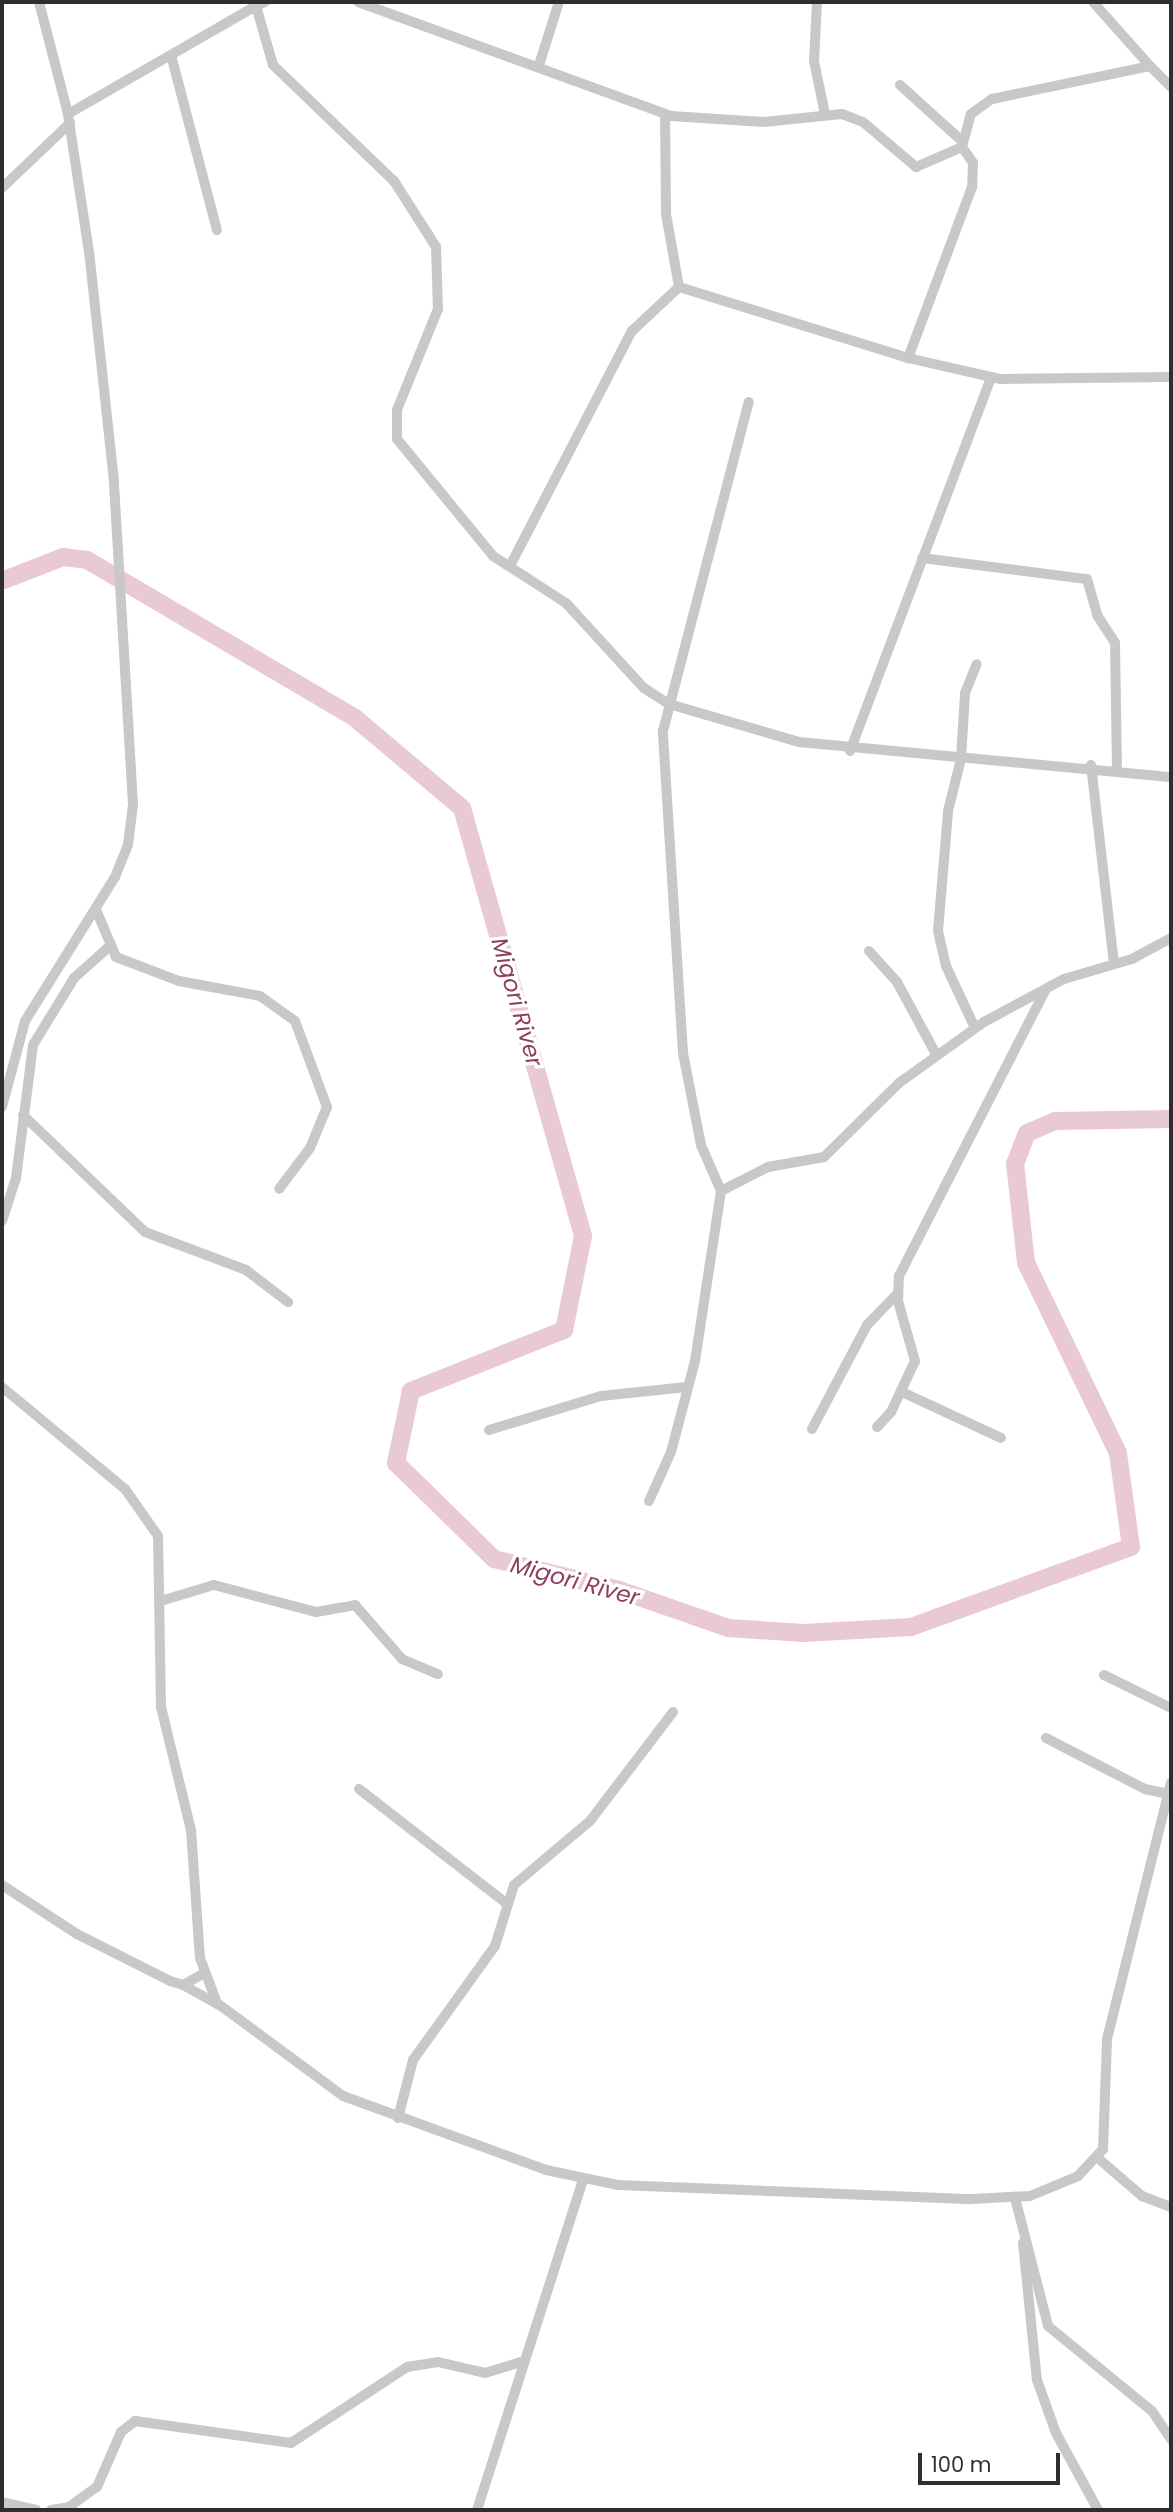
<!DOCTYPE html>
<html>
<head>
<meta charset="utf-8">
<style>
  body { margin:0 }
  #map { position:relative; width:1173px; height:2512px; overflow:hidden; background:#fff; font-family:Poppins,sans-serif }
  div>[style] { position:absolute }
  .river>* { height:18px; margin:-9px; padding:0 9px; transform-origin:9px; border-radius:9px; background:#eac9d7 }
  .minor>* { height:10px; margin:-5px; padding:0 5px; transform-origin:5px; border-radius:5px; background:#c8c8c8 }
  span { translate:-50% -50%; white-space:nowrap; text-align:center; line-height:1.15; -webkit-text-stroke:7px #fff; paint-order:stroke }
  .water-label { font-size:23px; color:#8c4061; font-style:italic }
  .frame { position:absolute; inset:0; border:4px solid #2e2e2e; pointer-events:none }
  .scale { position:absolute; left:918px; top:2453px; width:142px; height:32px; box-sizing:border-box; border:4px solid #2e2e2e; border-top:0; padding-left:9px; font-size:21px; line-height:24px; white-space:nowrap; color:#2e2e2e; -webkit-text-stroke:5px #fff; paint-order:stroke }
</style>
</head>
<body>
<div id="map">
  <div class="river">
    <div style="left:2px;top:581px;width:66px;rotate:-21.5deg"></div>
    <div style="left:63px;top:557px;width:24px;rotate:7deg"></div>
    <div style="left:87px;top:560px;width:311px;rotate:30.5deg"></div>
    <div style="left:355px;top:718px;width:140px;rotate:40.1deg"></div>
    <div style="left:462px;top:808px;width:445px;rotate:74.2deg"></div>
    <div style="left:583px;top:1236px;width:96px;rotate:101.4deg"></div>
    <div style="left:564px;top:1330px;width:165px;rotate:158.3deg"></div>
    <div style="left:411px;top:1391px;width:74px;rotate:101.8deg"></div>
    <div style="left:396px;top:1463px;width:137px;rotate:44.4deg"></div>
    <div style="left:494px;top:1559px;width:129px;rotate:13.9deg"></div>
    <div style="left:619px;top:1590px;width:115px;rotate:19.2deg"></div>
    <div style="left:728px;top:1628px;width:76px;rotate:3.8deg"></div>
    <div style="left:804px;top:1633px;width:107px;rotate:-3.2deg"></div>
    <div style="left:911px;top:1627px;width:234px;rotate:-20deg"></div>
    <div style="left:1131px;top:1547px;width:95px;rotate:-97.9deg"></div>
    <div style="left:1118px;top:1453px;width:211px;rotate:-115.8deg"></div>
    <div style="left:1026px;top:1263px;width:100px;rotate:-96.3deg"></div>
    <div style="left:1015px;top:1164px;width:33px;rotate:-69deg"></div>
    <div style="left:1027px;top:1133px;width:30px;rotate:-23deg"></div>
    <div style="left:1055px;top:1121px;width:116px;rotate:-1deg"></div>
  </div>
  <div class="minor">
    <div style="left:265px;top:2px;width:10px;rotate:156deg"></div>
    <div style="left:256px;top:6px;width:61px;rotate:73.9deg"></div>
    <div style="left:273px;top:65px;width:168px;rotate:43.8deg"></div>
    <div style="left:394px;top:181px;width:78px;rotate:57.5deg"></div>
    <div style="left:436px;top:247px;width:62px;rotate:88.2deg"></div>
    <div style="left:438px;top:309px;width:109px;rotate:112.1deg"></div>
    <div style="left:397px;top:410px;width:29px;rotate:90deg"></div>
    <div style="left:397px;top:439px;width:151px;rotate:50.6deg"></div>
    <div style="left:493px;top:556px;width:87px;rotate:32.8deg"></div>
    <div style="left:566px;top:603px;width:115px;rotate:47.5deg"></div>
    <div style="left:644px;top:688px;width:30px;rotate:33deg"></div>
    <div style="left:669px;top:704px;width:135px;rotate:16.3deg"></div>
    <div style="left:799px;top:742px;width:374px;rotate:5.4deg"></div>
    <div style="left:358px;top:2px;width:333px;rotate:20deg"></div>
    <div style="left:671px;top:116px;width:93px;rotate:3.7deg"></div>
    <div style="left:764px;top:122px;width:78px;rotate:-5.9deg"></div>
    <div style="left:842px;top:114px;width:22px;rotate:21deg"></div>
    <div style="left:863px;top:122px;width:70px;rotate:40.3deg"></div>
    <div style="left:916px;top:167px;width:50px;rotate:-23.5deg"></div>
    <div style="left:962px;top:147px;width:19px;rotate:55deg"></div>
    <div style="left:973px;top:163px;width:24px;rotate:92deg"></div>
    <div style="left:972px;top:187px;width:183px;rotate:110.5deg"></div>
    <div style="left:817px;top:2px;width:59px;rotate:92.9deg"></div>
    <div style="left:814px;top:61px;width:54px;rotate:78.3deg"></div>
    <div style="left:1093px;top:2px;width:86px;rotate:48.3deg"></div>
    <div style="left:171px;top:55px;width:181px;rotate:75.3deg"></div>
    <div style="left:539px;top:65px;width:66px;rotate:-72.4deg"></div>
    <div style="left:900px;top:85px;width:85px;rotate:42.1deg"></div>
    <div style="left:68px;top:114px;width:217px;rotate:-29.9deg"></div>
    <div style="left:665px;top:114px;width:100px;rotate:89.4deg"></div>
    <div style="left:666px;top:214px;width:74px;rotate:79.9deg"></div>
    <div style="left:962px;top:147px;width:34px;rotate:-75deg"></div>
    <div style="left:971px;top:114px;width:26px;rotate:-36deg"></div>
    <div style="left:992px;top:99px;width:161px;rotate:-11.8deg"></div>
    <div style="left:1150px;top:66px;width:30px;rotate:45deg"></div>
    <div style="left:2px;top:188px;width:94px;rotate:-43.7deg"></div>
    <div style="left:922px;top:558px;width:166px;rotate:7.3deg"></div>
    <div style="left:1087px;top:579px;width:37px;rotate:74deg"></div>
    <div style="left:1097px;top:615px;width:33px;rotate:57deg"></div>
    <div style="left:1115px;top:643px;width:126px;rotate:89.1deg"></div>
    <div style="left:511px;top:564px;width:263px;rotate:-62.6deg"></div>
    <div style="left:632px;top:331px;width:64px;rotate:-43.1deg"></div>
    <div style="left:679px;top:287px;width:240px;rotate:17.2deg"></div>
    <div style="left:908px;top:358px;width:94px;rotate:12.9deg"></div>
    <div style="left:1000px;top:379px;width:171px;rotate:-0.7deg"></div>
    <div style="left:850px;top:751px;width:400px;rotate:-69.3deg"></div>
    <div style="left:1091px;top:765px;width:200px;rotate:83.4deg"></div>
    <div style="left:97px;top:912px;width:49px;rotate:67.1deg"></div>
    <div style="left:116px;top:957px;width:67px;rotate:20.9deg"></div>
    <div style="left:179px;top:981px;width:82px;rotate:10.5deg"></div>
    <div style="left:260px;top:996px;width:43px;rotate:35.5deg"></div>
    <div style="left:295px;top:1021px;width:92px;rotate:69.6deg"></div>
    <div style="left:327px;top:1107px;width:44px;rotate:112.5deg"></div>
    <div style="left:310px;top:1148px;width:51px;rotate:127.1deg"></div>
    <div style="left:869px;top:951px;width:42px;rotate:47.9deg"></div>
    <div style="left:897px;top:982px;width:82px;rotate:61.6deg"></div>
    <div style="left:975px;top:1028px;width:68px;rotate:-115.1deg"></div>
    <div style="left:946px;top:966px;width:36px;rotate:-103deg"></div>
    <div style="left:938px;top:931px;width:120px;rotate:-85.2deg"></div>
    <div style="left:948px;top:811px;width:54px;rotate:-76deg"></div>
    <div style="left:961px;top:759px;width:66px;rotate:-86.5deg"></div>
    <div style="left:965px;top:693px;width:31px;rotate:-68deg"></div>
    <div style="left:2px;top:1107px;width:89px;rotate:-75deg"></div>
    <div style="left:25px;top:1021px;width:170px;rotate:-58deg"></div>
    <div style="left:115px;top:877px;width:35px;rotate:-68deg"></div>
    <div style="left:128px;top:845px;width:41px;rotate:-83deg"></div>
    <div style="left:133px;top:804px;width:324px;rotate:-93.4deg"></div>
    <div style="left:114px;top:481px;width:230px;rotate:-96.2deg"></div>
    <div style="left:89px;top:252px;width:140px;rotate:-98.7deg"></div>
    <div style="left:68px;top:114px;width:116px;rotate:-104.5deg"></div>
    <div style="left:23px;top:1115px;width:169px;rotate:43.8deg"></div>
    <div style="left:145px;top:1232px;width:108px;rotate:20.6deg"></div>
    <div style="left:246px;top:1270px;width:53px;rotate:37.3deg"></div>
    <div style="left:721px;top:1191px;width:50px;rotate:-113.5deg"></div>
    <div style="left:701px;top:1145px;width:94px;rotate:-101.1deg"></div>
    <div style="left:683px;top:1053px;width:323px;rotate:-93.6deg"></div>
    <div style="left:663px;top:731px;width:340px;rotate:-75.4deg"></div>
    <div style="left:2px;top:1221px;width:45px;rotate:-72deg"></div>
    <div style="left:16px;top:1178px;width:134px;rotate:-82.7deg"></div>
    <div style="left:33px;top:1045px;width:79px;rotate:-58.5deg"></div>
    <div style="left:74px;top:978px;width:50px;rotate:-41.7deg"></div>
    <div style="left:2px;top:1387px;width:160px;rotate:39.7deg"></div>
    <div style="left:125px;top:1489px;width:57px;rotate:54.9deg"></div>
    <div style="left:158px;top:1536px;width:171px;rotate:89deg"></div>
    <div style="left:161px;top:1707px;width:127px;rotate:76.3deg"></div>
    <div style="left:191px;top:1830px;width:128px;rotate:86deg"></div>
    <div style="left:200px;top:1958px;width:48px;rotate:69.3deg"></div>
    <div style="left:217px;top:2003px;width:157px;rotate:36.4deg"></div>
    <div style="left:343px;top:2096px;width:216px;rotate:20deg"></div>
    <div style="left:546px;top:2170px;width:74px;rotate:11.8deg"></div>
    <div style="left:618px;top:2185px;width:354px;rotate:2.3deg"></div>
    <div style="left:972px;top:2199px;width:58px;rotate:-3deg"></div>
    <div style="left:1030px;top:2196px;width:52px;rotate:-22.6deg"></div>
    <div style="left:1078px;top:2176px;width:37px;rotate:-47deg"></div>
    <div style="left:1103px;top:2149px;width:110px;rotate:-87.9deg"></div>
    <div style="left:1107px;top:2039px;width:264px;rotate:-76deg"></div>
    <div style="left:902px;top:1392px;width:109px;rotate:24.9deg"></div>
    <div style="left:877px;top:1427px;width:21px;rotate:-47deg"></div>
    <div style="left:891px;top:1412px;width:56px;rotate:-64.8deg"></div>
    <div style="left:915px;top:1361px;width:62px;rotate:-105.8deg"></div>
    <div style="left:898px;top:1301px;width:25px;rotate:-88deg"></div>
    <div style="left:899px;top:1276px;width:322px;rotate:-62.9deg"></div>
    <div style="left:812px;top:1429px;width:118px;rotate:-62.1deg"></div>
    <div style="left:867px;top:1325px;width:43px;rotate:-45.9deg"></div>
    <div style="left:489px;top:1430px;width:117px;rotate:-16.9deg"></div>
    <div style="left:601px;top:1396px;width:86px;rotate:-6deg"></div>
    <div style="left:649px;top:1501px;width:54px;rotate:-65.8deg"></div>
    <div style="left:671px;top:1452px;width:94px;rotate:-75.2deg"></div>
    <div style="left:695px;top:1361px;width:172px;rotate:-81.3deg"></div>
    <div style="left:721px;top:1191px;width:53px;rotate:-27.1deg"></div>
    <div style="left:768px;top:1167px;width:57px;rotate:-10.1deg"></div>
    <div style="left:824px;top:1157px;width:105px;rotate:-44.6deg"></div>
    <div style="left:899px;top:1083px;width:105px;rotate:-35.7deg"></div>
    <div style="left:984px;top:1022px;width:91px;rotate:-28.3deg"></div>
    <div style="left:1064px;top:979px;width:71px;rotate:-16.4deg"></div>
    <div style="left:1132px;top:959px;width:44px;rotate:-28.3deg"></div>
    <div style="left:164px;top:1600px;width:52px;rotate:-16.7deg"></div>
    <div style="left:214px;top:1585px;width:106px;rotate:14.8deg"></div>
    <div style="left:316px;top:1612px;width:40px;rotate:-10deg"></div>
    <div style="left:355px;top:1605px;width:72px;rotate:49deg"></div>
    <div style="left:402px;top:1659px;width:39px;rotate:23deg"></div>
    <div style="left:1104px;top:1675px;width:75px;rotate:26.2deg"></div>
    <div style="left:1046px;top:1738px;width:111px;rotate:27.3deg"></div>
    <div style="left:1145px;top:1789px;width:24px;rotate:12deg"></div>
    <div style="left:359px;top:1789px;width:187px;rotate:37.8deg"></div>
    <div style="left:2px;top:1885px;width:90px;rotate:33.2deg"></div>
    <div style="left:77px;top:1934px;width:104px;rotate:26.8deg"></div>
    <div style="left:170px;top:1981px;width:14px;rotate:17deg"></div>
    <div style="left:183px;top:1985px;width:23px;rotate:-29deg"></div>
    <div style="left:183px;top:1985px;width:41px;rotate:29.1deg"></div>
    <div style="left:398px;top:2118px;width:60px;rotate:-75.5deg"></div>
    <div style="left:413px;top:2060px;width:140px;rotate:-54.3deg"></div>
    <div style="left:495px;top:1946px;width:64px;rotate:-72.7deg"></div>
    <div style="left:514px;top:1885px;width:99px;rotate:-40.1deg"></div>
    <div style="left:590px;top:1821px;width:137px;rotate:-52.7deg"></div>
    <div style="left:1099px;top:2159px;width:57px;rotate:40.7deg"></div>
    <div style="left:1142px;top:2196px;width:31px;rotate:21deg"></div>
    <div style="left:1015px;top:2198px;width:132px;rotate:75.5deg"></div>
    <div style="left:1048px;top:2326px;width:134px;rotate:39.3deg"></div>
    <div style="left:1152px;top:2411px;width:34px;rotate:56deg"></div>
    <div style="left:1023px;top:2243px;width:138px;rotate:84.2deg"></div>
    <div style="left:1037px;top:2380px;width:56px;rotate:70.3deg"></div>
    <div style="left:1056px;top:2433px;width:88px;rotate:61.4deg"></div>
    <div style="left:2px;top:2502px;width:35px;rotate:13deg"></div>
    <div style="left:51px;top:2510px;width:18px;rotate:-9deg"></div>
    <div style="left:69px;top:2507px;width:34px;rotate:-36deg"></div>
    <div style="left:97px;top:2487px;width:60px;rotate:-66.4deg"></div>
    <div style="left:121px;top:2432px;width:18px;rotate:-38deg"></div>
    <div style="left:135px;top:2421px;width:158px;rotate:8deg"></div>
    <div style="left:291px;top:2443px;width:139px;rotate:-33.2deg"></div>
    <div style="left:407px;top:2367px;width:31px;rotate:-9deg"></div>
    <div style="left:438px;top:2362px;width:48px;rotate:13.2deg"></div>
    <div style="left:485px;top:2373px;width:38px;rotate:-17deg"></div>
    <div style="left:477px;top:2510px;width:347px;rotate:-72.2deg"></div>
  </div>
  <div class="water-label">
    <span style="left:517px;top:1002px;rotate:74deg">Migori River</span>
    <span style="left:575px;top:1581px;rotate:15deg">Migori River</span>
  </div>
  <div class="frame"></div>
  <div class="scale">100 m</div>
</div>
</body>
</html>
